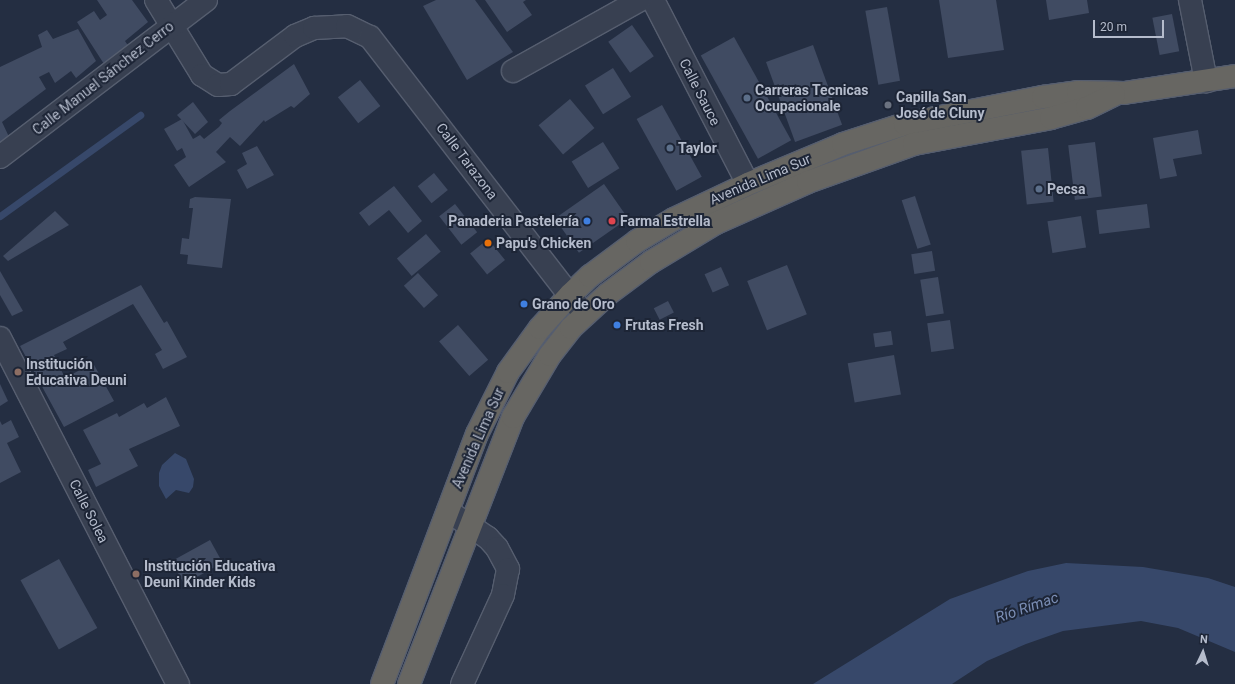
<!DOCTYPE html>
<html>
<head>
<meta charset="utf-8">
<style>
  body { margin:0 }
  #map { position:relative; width:1235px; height:684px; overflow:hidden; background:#242e42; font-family:Roboto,sans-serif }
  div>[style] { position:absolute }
  .water>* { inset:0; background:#37486a }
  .stream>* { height:7px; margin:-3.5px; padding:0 3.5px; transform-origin:3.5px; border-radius:3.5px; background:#37486a }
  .building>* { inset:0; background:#404b62; transform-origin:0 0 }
  .roads { filter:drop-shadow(1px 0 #565e6f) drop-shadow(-1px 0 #565e6f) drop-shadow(0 1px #565e6f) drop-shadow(0 -1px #565e6f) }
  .minor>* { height:22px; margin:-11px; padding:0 11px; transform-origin:11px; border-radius:11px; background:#384051 }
  .tertiary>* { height:22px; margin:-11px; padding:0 11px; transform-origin:11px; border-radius:11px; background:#384051 }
  .trunk>* { height:22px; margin:-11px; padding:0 11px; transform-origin:11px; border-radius:11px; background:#676662 }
  .dots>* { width:11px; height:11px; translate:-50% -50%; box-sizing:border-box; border:2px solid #1d2536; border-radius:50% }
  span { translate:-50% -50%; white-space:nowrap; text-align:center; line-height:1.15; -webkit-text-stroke:4px #1d2536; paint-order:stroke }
  .street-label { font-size:14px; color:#b5bccc }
  .poi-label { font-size:14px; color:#b5bccc; font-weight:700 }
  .left { translate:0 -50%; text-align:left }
  .right { translate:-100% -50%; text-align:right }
  .water-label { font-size:15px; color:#7b8eb5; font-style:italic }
  .north { position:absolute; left:1183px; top:632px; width:40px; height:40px; -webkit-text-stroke:3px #1d2536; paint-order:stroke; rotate:4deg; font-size:11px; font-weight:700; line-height:16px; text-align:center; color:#b5bccc }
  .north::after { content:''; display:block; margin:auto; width:14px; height:18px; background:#b5bccc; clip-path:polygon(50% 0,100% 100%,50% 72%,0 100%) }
  .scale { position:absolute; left:1093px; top:20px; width:71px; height:18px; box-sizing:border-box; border:2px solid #b5bccc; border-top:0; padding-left:5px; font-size:12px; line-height:14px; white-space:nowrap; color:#b5bccc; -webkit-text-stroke:3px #1d2536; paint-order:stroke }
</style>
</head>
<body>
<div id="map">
  <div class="water">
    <div style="clip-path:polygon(175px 453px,186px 459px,194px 479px,193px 487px,189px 493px,176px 490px,166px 499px,159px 486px,159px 473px,162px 465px)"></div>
    <div style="clip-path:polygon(1066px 563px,1143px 567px,1208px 578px,1235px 587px,1235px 652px,1178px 628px,1141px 621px,1063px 631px,1026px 644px,987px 661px,952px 684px,813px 684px,950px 599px,1028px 571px)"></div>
  </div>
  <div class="stream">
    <div style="left:0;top:216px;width:173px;rotate:-35.8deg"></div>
  </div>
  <div class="building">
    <div style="clip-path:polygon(97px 0,132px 0,148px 22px,125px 41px,129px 47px,104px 64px,77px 22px,94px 11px,100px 20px,107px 15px)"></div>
    <div style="clip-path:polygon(436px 0,475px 0,513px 52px,467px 80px,423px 6px)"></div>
    <div style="clip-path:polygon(485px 0,526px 0,523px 2px,532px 15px,507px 32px)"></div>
    <div style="clip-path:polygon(939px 0,996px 0,1004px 50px,948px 58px)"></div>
    <div style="clip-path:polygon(1046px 0,1087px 0,1089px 13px,1049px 20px)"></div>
    <div style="left:887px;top:7px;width:75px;height:22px;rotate:80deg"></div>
    <div style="left:1172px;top:14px;width:38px;height:20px;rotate:79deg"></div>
    <div style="left:632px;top:25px;width:38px;height:29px;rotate:55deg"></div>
    <div style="clip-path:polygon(78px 29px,96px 61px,76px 78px,71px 71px,55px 83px,49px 72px,39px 77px,46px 89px,2px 122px,11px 141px,0 147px,0 67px,42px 47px,38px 35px,47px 30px,53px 39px)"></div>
    <div style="left:734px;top:37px;width:118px;height:38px;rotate:61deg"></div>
    <div style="left:813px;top:45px;width:85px;height:50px;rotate:70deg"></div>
    <div style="clip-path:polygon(294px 64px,310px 94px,294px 108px,291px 106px,265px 122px,264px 120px,240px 146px,230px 137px,216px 152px,226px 162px,189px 187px,174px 165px,186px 157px,182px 148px,177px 151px,164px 129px,182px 119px,193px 139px,200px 135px,204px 139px,219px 127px,222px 123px,219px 120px,230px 111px)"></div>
    <div style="left:613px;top:68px;width:34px;height:33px;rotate:58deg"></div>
    <div style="left:360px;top:80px;width:33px;height:28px;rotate:52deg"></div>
    <div style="left:570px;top:99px;width:38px;height:41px;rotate:50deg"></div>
    <div style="clip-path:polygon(193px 102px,208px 122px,195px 134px,177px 115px)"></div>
    <div style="left:662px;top:105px;width:82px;height:29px;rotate:61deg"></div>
    <div style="clip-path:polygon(1198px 130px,1202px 154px,1173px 159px,1177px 176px,1160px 179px,1153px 138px)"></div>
    <div style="left:603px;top:142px;width:31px;height:37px;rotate:58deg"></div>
    <div style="left:1095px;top:142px;width:55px;height:27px;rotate:83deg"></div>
    <div style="clip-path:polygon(257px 146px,274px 175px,247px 189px,237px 170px,247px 164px,242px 153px)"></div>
    <div style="left:1048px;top:148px;width:54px;height:27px;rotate:84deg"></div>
    <div style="left:434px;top:173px;width:22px;height:21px;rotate:51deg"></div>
    <div style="left:604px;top:184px;width:42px;height:60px;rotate:55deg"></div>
    <div style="clip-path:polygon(394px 186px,422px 221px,408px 233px,389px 210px,369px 226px,359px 213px)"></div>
    <div style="left:915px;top:196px;width:51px;height:14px;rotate:72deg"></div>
    <div style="clip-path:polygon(195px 197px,231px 199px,222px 268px,187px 264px,188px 255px,180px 254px,182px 238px,189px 239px,193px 208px,189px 208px,190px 199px)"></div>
    <div style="left:455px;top:204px;width:36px;height:20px;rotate:52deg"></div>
    <div style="left:1147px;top:204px;width:24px;height:51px;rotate:83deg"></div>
    <div style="clip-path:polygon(55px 211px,69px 225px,8px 261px,3px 256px)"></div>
    <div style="left:1081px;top:216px;width:32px;height:34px;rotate:81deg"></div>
    <div style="left:426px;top:234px;width:23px;height:38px;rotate:50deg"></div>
    <div style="left:488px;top:239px;width:27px;height:23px;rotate:51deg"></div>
    <div style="left:932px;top:251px;width:20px;height:21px;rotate:81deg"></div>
    <div style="left:787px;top:265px;width:53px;height:43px;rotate:68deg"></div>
    <div style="left:721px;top:267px;width:20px;height:18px;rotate:66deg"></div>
    <div style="clip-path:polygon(0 271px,23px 311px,12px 316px,0 295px)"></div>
    <div style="left:418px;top:273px;width:30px;height:19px;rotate:48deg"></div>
    <div style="left:938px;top:277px;width:37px;height:18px;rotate:81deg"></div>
    <div style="clip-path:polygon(141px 285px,164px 323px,167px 321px,187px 357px,163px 369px,155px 354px,162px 350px,133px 304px,63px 342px,67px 349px,54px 355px,65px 378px,93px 363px,114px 401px,64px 427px,20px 346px)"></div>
    <div style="left:668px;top:301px;width:13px;height:16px;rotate:63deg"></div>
    <div style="left:950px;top:320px;width:29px;height:23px;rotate:82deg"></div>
    <div style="left:458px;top:325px;width:46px;height:25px;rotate:49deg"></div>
    <div style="left:891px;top:331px;width:14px;height:18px;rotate:82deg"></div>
    <div style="left:894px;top:355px;width:40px;height:47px;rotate:80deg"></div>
    <div style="clip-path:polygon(0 384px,8px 401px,0 406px)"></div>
    <div style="clip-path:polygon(166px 397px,180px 426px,129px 449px,138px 466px,96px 487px,88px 470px,101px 464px,83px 430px,117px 413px,119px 417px,144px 403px,147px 408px)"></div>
    <div style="clip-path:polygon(11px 420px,19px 437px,7px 443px,21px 472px,0 483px,0 421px,2px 425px)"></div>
    <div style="left:210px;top:540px;width:26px;height:44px;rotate:61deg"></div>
    <div style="left:59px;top:559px;width:79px;height:44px;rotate:61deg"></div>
  </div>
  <div class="roads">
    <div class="minor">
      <div style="left:156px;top:0;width:88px;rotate:58.5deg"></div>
      <div style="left:202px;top:75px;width:19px;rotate:32deg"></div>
      <div style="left:218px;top:85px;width:13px;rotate:-4deg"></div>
      <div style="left:231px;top:84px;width:80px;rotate:-36.9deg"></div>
      <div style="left:295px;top:36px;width:21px;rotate:-23deg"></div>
      <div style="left:314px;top:28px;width:33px;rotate:-3deg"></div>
      <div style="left:347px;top:26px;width:25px;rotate:26deg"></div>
      <div style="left:370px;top:37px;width:351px;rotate:52.3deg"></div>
      <div style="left:653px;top:0;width:207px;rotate:62.7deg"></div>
      <div style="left:1190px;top:0;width:83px;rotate:78.8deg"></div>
      <div style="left:513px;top:71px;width:145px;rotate:-29.2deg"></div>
      <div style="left:0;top:157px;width:259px;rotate:-37.3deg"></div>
      <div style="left:0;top:338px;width:389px;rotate:62.8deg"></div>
    </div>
    <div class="tertiary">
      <div style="left:448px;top:511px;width:48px;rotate:34deg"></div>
      <div style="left:488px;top:538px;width:13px;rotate:48deg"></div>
      <div style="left:497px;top:548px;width:24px;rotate:62deg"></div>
      <div style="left:508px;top:569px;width:26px;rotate:101deg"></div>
      <div style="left:503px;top:595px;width:98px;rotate:114.7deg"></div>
    </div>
    <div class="trunk">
      <div style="left:382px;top:684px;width:267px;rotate:-69.2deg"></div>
      <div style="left:477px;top:434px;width:69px;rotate:-63.4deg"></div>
      <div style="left:508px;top:372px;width:54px;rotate:-54deg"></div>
      <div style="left:540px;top:328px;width:45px;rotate:-47.7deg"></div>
      <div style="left:570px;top:295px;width:28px;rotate:-44deg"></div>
      <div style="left:590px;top:276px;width:59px;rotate:-36.7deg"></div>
      <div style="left:637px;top:241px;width:43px;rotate:-30.7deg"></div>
      <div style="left:674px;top:219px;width:82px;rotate:-25.3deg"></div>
      <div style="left:748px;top:184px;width:103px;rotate:-22.8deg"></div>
      <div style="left:843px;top:144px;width:65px;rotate:-17.9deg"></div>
      <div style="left:905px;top:124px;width:141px;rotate:-11.1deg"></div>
      <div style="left:1043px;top:97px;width:35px;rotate:-8deg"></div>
      <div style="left:1078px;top:92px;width:46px;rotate:1.2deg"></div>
      <div style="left:1124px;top:93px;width:112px;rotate:-8.7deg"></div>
      <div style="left:409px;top:684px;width:287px;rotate:-68.7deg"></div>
      <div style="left:513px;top:417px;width:72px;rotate:-59.2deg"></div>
      <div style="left:550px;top:355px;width:34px;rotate:-52deg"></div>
      <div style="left:571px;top:328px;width:50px;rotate:-42.6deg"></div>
      <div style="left:608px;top:294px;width:54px;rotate:-36.7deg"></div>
      <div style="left:651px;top:262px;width:76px;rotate:-31deg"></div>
      <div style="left:716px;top:223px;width:101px;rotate:-24deg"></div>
      <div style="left:808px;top:182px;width:113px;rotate:-19.7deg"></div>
      <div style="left:914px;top:144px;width:139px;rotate:-10.7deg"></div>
      <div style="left:1051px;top:118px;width:37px;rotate:-16deg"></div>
      <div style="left:1087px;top:108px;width:30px;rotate:-26deg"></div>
    </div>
  </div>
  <div class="dots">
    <div style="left:747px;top:98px;background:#5c6f8a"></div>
    <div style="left:888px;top:105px;background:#6b7280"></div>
    <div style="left:670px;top:148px;background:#5c6f8a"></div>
    <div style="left:1039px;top:189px;background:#5c6f8a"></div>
    <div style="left:587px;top:221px;background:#3f7fe0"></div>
    <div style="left:612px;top:221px;background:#e0444e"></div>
    <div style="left:488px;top:243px;background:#e8710a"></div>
    <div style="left:524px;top:304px;background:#3f7fe0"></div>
    <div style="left:617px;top:325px;background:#3f7fe0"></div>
    <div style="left:18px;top:372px;background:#8d6e63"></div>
    <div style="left:136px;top:574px;background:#8d6e63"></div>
  </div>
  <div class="street-label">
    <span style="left:103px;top:78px;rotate:-38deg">Calle Manuel Sánchez Cerro</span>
    <span style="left:700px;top:92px;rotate:63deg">Calle Sauce</span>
    <span style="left:467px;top:161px;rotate:53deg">Calle Tarazona</span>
    <span style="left:760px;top:179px;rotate:-23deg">Avenida Lima Sur</span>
    <span style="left:478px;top:438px;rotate:-66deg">Avenida Lima Sur</span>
    <span style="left:89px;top:511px;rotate:63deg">Calle Solea</span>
  </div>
  <div class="poi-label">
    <span class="left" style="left:755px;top:98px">Carreras Tecnicas<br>Ocupacionale</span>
    <span class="left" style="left:896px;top:105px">Capilla San<br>José de Cluny</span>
    <span class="left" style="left:678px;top:148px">Taylor</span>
    <span class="left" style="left:1047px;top:189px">Pecsa</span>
    <span class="right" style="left:579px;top:221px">Panaderia Pastelería</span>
    <span class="left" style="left:620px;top:221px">Farma Estrella</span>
    <span class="left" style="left:496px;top:243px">Papu's Chicken</span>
    <span class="left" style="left:532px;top:304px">Grano de Oro</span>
    <span class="left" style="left:625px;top:325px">Frutas Fresh</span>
    <span class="left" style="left:26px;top:372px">Institución<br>Educativa Deuni</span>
    <span class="left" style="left:144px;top:574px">Institución Educativa<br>Deuni Kinder Kids</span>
  </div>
  <div class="water-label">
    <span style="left:1027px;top:608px;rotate:-19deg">Río Rímac</span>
  </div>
  <div class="north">N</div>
  <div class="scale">20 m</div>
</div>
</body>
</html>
